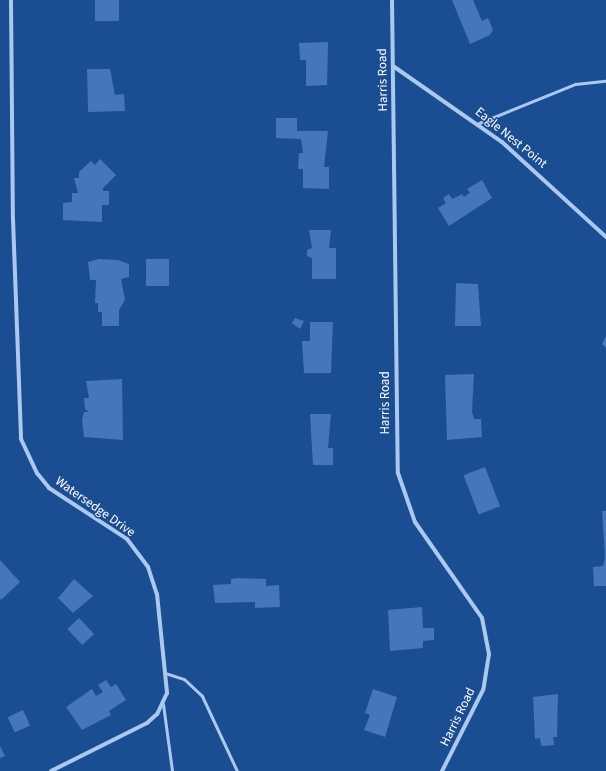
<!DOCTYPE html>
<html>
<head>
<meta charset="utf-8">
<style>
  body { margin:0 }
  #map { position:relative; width:606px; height:771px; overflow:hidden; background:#1b4d92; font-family:"Source Sans 3",sans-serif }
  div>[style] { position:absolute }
  .building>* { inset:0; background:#4476b9; transform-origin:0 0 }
  .service>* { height:3px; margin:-1.5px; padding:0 1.5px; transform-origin:1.5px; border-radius:1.5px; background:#abc8ef }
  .minor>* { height:4px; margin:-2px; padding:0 2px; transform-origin:2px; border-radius:2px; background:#abc8ef }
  span { translate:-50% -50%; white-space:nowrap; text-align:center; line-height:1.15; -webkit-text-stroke:3px #1b4d92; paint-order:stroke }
  .street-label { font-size:13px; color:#fff }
</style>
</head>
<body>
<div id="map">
  <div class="building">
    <div style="left:95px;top:0;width:24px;height:21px"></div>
    <div style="clip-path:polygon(452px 0,473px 0,482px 21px,488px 18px,493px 30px,490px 35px,470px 44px)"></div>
    <div style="clip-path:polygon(328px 42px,327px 85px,306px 86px,306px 60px,300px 60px,299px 43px)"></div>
    <div style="clip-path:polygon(87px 69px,110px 69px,115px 95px,124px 94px,125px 111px,88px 112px)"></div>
    <div style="clip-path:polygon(276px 118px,297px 118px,297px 131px,328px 131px,324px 167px,329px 167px,329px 189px,303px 188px,303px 169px,298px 169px,299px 153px,303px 153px,301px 139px,276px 138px)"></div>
    <div style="clip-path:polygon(100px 159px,116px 175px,103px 188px,103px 191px,109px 191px,109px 205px,102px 205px,102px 222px,63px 220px,63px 203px,72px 202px,72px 193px,78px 193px,74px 178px,79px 178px,79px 172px,91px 161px,95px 165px)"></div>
    <div style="clip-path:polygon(482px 180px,492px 198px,449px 226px,438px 208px,446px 203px,443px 198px,449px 194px,452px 199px,462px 194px,464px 197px,470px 193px,467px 189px)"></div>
    <div style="clip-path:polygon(309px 230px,331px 230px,329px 248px,336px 248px,336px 279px,312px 279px,312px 258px,307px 256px,307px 250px,312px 248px)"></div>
    <div style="clip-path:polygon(99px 259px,118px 260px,129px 264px,129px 277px,121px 279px,125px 300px,119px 310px,119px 326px,102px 326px,102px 312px,98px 312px,98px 303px,95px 303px,96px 280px,90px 280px,88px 262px)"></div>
    <div style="left:146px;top:259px;width:23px;height:27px"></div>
    <div style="clip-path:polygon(456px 283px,478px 284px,481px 326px,455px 326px)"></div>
    <div style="clip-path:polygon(295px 318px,304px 321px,300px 329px,292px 323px)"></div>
    <div style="clip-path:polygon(310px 322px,333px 322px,331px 373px,304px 373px,302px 341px,310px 341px)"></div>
    <div style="clip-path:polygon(606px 336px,606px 348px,602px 344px)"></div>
    <div style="clip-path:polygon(474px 374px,472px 412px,474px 419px,481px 419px,482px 437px,447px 440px,445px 375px)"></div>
    <div style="clip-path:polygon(122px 379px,123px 440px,84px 437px,82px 420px,84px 412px,89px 412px,85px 409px,84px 398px,89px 398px,86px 381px)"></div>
    <div style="clip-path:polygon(310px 414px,331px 414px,328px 448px,333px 448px,333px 465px,313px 465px)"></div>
    <div style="left:485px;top:467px;width:42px;height:23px;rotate:69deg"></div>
    <div style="clip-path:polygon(602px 511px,606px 511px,606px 586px,594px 586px,593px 567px,603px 566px,605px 557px)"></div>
    <div style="clip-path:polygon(0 560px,20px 582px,1px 600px,0 598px)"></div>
    <div style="clip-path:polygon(237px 578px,266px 579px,266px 586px,279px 585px,280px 607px,255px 608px,255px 602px,215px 603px,213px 585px,231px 584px,231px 579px)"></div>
    <div style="clip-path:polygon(74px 579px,93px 596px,73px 613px,58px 598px)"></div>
    <div style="clip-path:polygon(422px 607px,423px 628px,434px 628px,434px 640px,423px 641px,423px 648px,390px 651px,388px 610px)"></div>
    <div style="left:79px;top:618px;width:22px;height:16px;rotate:47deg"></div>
    <div style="clip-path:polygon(106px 680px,111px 687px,116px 684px,126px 700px,109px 711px,111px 715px,82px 730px,66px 707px,92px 689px,96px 696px,103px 692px,98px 685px)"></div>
    <div style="clip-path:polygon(373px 689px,397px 697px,385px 737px,364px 730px,370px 715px,365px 713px)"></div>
    <div style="clip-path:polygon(558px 694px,557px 737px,553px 737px,554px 745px,541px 746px,540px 738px,535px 739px,533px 697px)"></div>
    <div style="left:23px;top:710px;width:17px;height:17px;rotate:65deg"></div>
    <div style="clip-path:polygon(0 746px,5px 756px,0 758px)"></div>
  </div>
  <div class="service">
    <div style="left:479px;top:123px;width:104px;rotate:-22.1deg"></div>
    <div style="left:575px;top:84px;width:31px;rotate:-6deg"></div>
    <div style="left:165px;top:673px;width:20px;rotate:18deg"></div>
    <div style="left:184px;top:679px;width:25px;rotate:43deg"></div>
    <div style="left:202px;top:696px;width:83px;rotate:65deg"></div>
    <div style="left:163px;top:704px;width:68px;rotate:82.3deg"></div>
  </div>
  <div class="minor">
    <div style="left:11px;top:0;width:219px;rotate:89.5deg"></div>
    <div style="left:13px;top:219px;width:220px;rotate:87.9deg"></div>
    <div style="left:21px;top:439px;width:38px;rotate:65deg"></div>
    <div style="left:37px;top:473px;width:19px;rotate:51deg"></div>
    <div style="left:49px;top:488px;width:93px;rotate:33.2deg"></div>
    <div style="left:127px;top:539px;width:35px;rotate:53deg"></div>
    <div style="left:148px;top:567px;width:28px;rotate:72deg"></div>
    <div style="left:157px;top:594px;width:100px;rotate:84.2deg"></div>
    <div style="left:167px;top:693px;width:23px;rotate:115deg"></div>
    <div style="left:157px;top:714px;width:13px;rotate:138deg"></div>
    <div style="left:147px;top:723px;width:107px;rotate:153.4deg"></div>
    <div style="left:392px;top:0;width:473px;rotate:89.3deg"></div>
    <div style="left:398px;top:473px;width:52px;rotate:70.9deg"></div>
    <div style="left:415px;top:522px;width:117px;rotate:55.1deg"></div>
    <div style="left:482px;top:618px;width:37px;rotate:79deg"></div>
    <div style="left:489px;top:654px;width:36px;rotate:99deg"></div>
    <div style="left:483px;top:690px;width:91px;rotate:116.8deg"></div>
    <div style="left:393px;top:66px;width:133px;rotate:34.9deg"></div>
    <div style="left:502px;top:142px;width:141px;rotate:42.4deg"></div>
  </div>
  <div class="street-label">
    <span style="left:383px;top:80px;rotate:-91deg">Harris Road</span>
    <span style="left:511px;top:138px;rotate:39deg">Eagle Nest Point</span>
    <span style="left:385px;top:403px;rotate:-90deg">Harris Road</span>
    <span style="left:95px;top:507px;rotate:35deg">Watersedge Drive</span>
    <span style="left:458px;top:717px;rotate:-64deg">Harris Road</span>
  </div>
</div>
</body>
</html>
